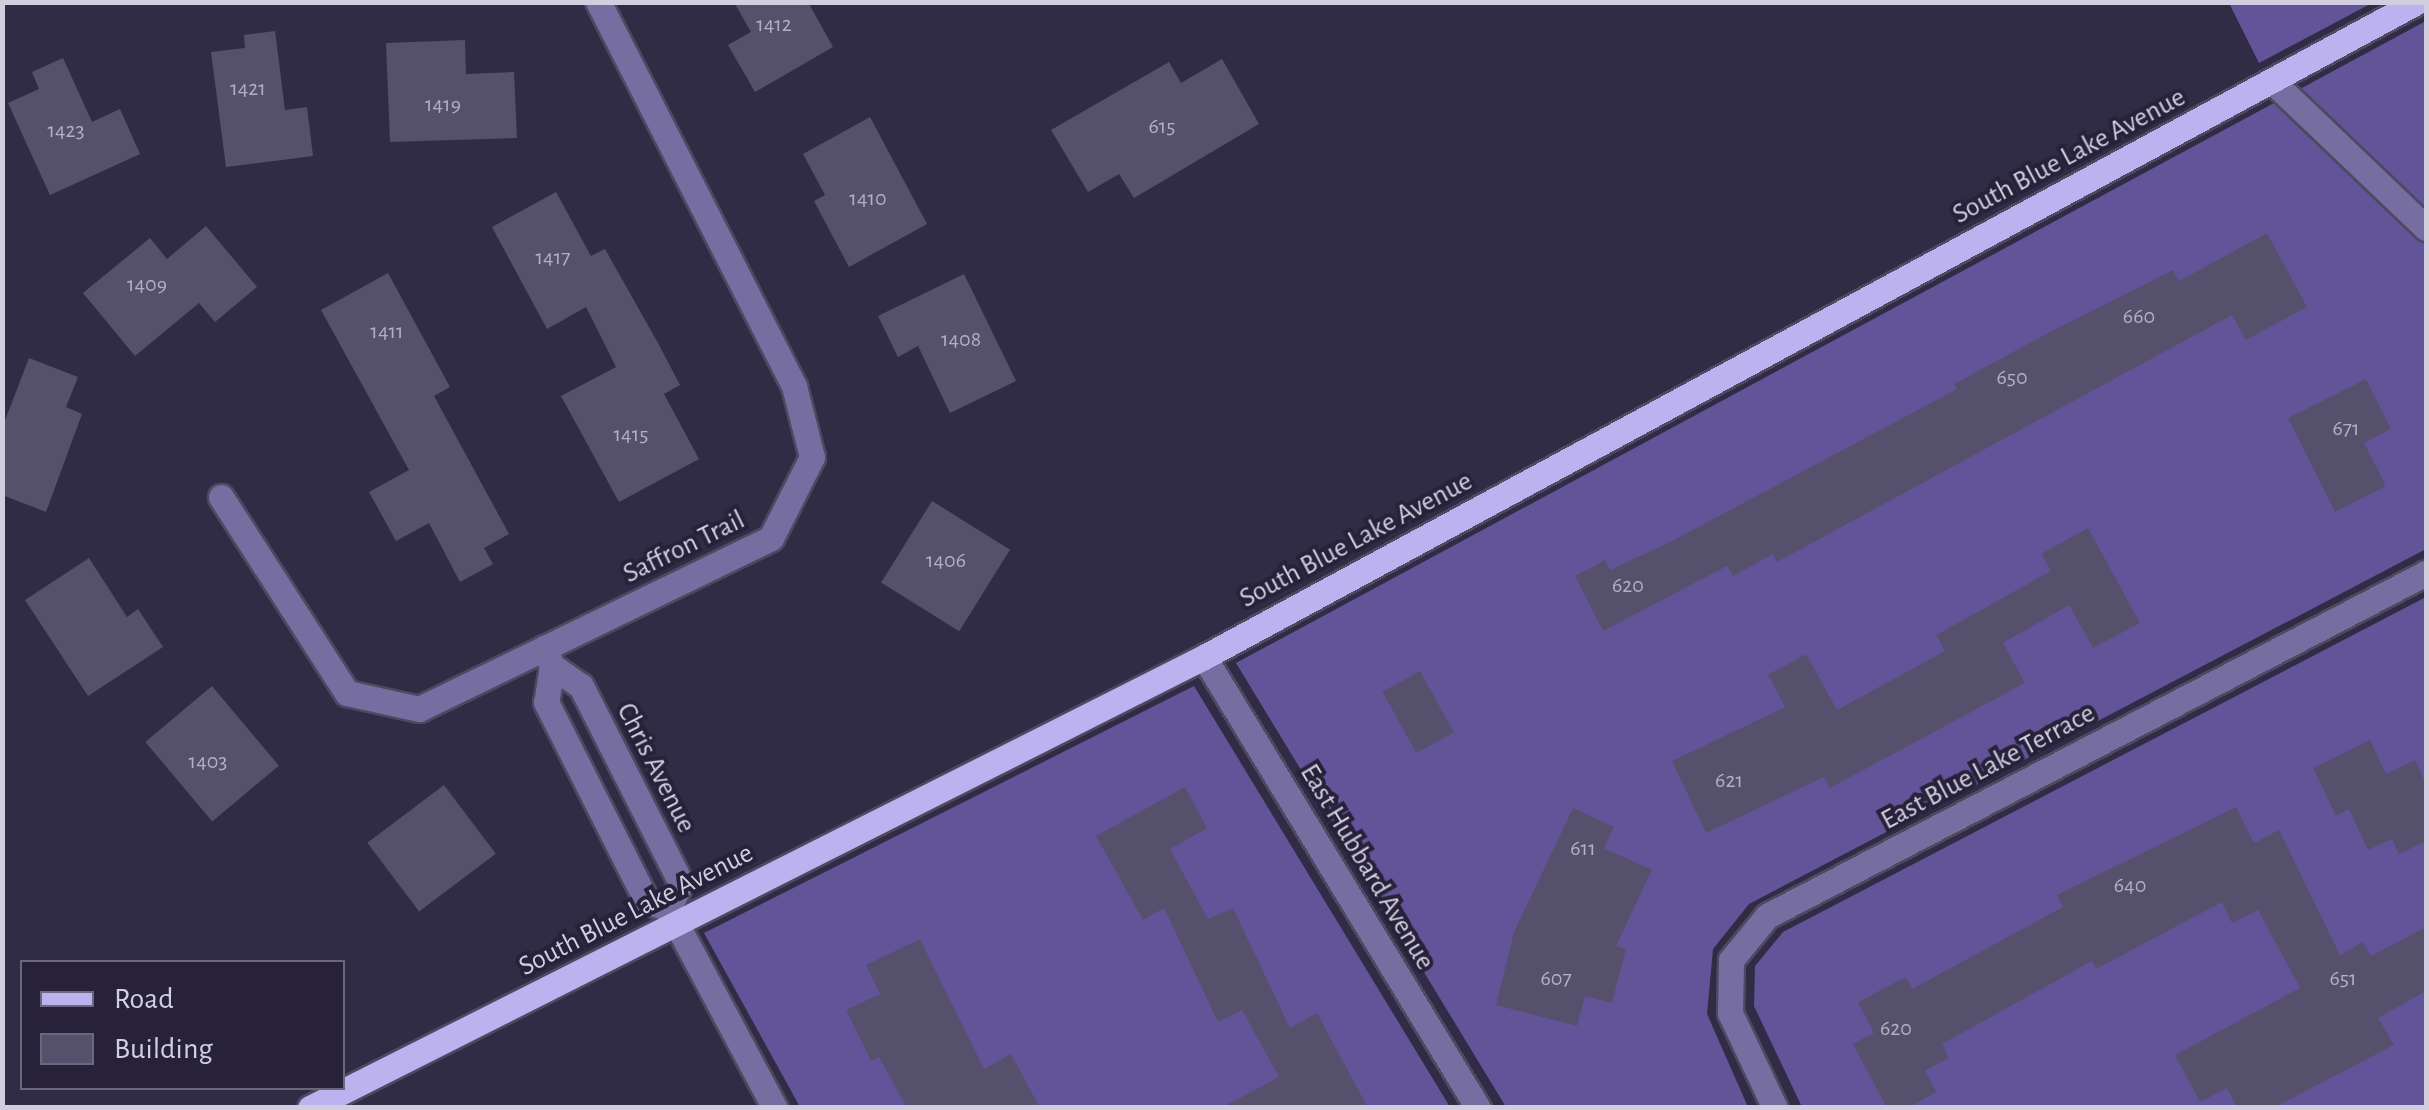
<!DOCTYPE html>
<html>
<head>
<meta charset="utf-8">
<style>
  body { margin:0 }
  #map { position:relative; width:2429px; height:1110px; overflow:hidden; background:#302c45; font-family:"Alegreya Sans",sans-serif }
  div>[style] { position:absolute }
  .forest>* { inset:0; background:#63549a }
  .building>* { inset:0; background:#55516c; transform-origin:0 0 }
  .roads { filter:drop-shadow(2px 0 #4d4961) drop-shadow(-2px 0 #4d4961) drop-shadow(0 2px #4d4961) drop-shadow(0 -2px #4d4961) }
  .minor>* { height:25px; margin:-12.5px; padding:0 12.5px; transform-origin:12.5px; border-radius:12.5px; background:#766ea0 }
  .major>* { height:25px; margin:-12.5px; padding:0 12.5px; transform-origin:12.5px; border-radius:12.5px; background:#bbb2ef }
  span { translate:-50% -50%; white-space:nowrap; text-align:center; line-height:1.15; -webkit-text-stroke:8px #27223a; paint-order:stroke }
  .number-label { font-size:22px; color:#b2b0c2 }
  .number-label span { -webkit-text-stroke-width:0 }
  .street-label { font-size:28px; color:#d1cfdf }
  .frame { position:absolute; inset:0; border:5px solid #d1cfdf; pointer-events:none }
  .legend { position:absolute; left:20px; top:960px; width:325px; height:130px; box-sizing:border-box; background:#27223a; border:2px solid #6b677c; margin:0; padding:12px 18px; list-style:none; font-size:30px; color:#d1cfdf }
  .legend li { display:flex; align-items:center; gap:20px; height:50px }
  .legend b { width:50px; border:2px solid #6b677c }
</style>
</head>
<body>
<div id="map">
  <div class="forest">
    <div style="clip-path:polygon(2229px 3px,2372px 3px,2259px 63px)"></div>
    <div style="clip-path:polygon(2426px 21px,2426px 549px,1749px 904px,1713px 949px,1707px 1014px,1748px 1107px,1506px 1107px,1236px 663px)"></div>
    <div style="clip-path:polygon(2426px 597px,2426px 1107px,1802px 1107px,1754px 1006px,1755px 966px,1783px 932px)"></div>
    <div style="clip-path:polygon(1194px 686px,1450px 1107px,800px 1107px,704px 933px)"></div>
  </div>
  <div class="building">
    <div style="clip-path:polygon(734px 2px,808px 2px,833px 47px,755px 92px,728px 45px,751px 32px)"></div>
    <div style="clip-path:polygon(275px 31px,285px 110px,307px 107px,313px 156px,226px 167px,211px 52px,245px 48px,244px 35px)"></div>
    <div style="clip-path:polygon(465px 40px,466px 74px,514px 72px,517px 138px,390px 142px,386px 43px)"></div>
    <div style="clip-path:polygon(63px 58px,92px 122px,120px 109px,140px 154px,50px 195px,8px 103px,39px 89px,32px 72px)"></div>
    <div style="clip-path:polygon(1222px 59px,1259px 124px,1134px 198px,1119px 174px,1088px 192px,1051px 130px,1169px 62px,1181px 83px)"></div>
    <div style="clip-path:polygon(870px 117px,927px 224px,849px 267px,814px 201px,825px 195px,803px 154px)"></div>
    <div style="clip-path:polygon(556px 192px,591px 256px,605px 249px,658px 343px,680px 385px,664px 394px,699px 459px,619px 502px,561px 396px,616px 367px,586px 307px,547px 329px,492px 227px)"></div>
    <div style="clip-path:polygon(206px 226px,257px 287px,215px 322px,199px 303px,135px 356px,83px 293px,150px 238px,167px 259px)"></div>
    <div style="clip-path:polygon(2267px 233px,2307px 307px,2246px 340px,2232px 315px,1777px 562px,1773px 554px,1733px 576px,1727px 566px,1603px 631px,1575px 576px,1605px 560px,1610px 570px,1672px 541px,1957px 389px,1954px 384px,2048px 333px,2173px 270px,2179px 281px)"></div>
    <div style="clip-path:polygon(388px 273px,450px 387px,434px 396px,509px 534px,484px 548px,493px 564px,460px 582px,429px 523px,396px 541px,369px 492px,409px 470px,321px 310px)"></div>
    <div style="clip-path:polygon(964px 274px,1016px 381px,950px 413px,918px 346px,898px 357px,878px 316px)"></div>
    <div style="clip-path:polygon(29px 358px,78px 377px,66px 407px,82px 414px,46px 512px,2px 495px,2px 428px)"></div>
    <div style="clip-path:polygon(2366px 379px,2391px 429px,2364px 443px,2386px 486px,2335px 512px,2288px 418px)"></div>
    <div style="left:932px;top:501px;width:92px;height:96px;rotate:32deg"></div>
    <div style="clip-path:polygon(2088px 528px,2140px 623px,2093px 648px,2069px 605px,2003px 643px,2025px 683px,1830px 788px,1824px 777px,1706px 833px,1672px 761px,1785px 707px,1768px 675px,1806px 654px,1837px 710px,1945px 651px,1936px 635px,2051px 571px,2041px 554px)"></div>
    <div style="clip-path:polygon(89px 558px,127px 617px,138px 609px,163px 647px,88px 696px,25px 600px)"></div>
    <div style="left:1420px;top:671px;width:70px;height:43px;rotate:61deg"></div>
    <div style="left:212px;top:686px;width:104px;height:87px;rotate:50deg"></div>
    <div style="clip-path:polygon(2370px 740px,2386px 774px,2415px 760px,2426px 784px,2426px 841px,2399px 854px,2392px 839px,2368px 850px,2349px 809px,2336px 816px,2313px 768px)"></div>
    <div style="left:444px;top:785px;width:86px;height:96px;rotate:53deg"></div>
    <div style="clip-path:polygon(1185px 787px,1207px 828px,1170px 849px,1208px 919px,1233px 908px,1290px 1028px,1317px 1013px,1368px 1108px,1221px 1108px,1279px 1077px,1242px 1010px,1218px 1022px,1164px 908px,1143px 920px,1096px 836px)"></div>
    <div style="clip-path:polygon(2236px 807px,2254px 843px,2279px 830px,2340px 955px,2363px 942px,2371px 956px,2426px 927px,2426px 991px,2378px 1018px,2394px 1045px,2273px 1108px,2237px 1108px,2227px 1088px,2200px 1102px,2175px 1055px,2300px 988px,2258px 910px,2232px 923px,2222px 902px,2096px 969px,2092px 961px,1942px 1044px,1949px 1058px,1925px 1071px,1936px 1092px,1908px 1108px,1887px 1108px,1853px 1044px,1874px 1033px,1858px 1002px,1906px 977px,1912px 989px,2063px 907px,2057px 895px)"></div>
    <div style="clip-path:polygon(1573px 808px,1614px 827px,1604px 848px,1652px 870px,1616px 946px,1626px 949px,1612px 1003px,1585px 996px,1577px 1026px,1496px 1005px,1514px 932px)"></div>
    <div style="clip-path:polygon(920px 939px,984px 1069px,1011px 1054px,1040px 1108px,907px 1108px,879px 1057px,871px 1061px,846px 1010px,880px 994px,866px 965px)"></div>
  </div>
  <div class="roads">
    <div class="minor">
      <div style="left:2272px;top:81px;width:213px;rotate:43.7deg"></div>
      <div style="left:221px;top:497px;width:233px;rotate:57.3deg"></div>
      <div style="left:347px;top:693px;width:74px;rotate:12.5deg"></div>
      <div style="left:419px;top:709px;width:391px;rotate:-25.9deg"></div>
      <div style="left:771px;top:538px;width:91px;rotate:-63.2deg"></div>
      <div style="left:812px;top:457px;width:73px;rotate:-104.2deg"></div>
      <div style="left:794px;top:386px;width:431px;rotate:-117deg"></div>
      <div style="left:544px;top:648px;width:20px;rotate:66deg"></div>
      <div style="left:552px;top:666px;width:36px;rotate:99deg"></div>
      <div style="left:546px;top:702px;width:224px;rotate:63.2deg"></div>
      <div style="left:647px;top:902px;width:22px;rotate:16deg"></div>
      <div style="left:668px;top:908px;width:227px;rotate:61.9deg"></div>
      <div style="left:1204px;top:657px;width:528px;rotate:58.72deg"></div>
      <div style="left:552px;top:666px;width:35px;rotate:35deg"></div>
      <div style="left:581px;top:686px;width:221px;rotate:63.1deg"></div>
      <div style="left:681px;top:883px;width:28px;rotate:117deg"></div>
      <div style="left:1775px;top:1108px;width:105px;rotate:-115.3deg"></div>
      <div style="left:1730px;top:1013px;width:53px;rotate:-88.9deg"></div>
      <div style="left:1731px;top:960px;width:57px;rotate:-50.7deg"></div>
      <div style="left:1767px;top:916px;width:743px;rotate:-27.5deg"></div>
    </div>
    <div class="major">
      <div style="left:310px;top:1108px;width:1001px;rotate:-26.77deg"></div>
      <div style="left:1204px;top:657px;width:1379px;rotate:-28.37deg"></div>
    </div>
  </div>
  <div class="number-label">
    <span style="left:774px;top:25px">1412</span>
    <span style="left:248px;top:89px">1421</span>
    <span style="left:443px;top:105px">1419</span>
    <span style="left:1162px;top:127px">615</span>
    <span style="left:66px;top:131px">1423</span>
    <span style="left:868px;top:199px">1410</span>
    <span style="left:553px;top:258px">1417</span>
    <span style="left:147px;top:285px">1409</span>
    <span style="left:2139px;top:317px">660</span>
    <span style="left:387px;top:332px">1411</span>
    <span style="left:961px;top:340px">1408</span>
    <span style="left:2012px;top:378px">650</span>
    <span style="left:2346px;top:429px">671</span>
    <span style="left:631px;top:435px">1415</span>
    <span style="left:946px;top:561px">1406</span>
    <span style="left:1628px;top:586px">620</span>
    <span style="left:208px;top:762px">1403</span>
    <span style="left:1729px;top:781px">621</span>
    <span style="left:1583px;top:849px">611</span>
    <span style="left:2130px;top:886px">640</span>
    <span style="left:1556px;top:979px">607</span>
    <span style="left:2343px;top:979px">651</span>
    <span style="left:1896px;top:1029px">620</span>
  </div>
  <div class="street-label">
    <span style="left:2069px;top:156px;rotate:-28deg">South Blue Lake Avenue</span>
    <span style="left:1356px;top:540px;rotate:-28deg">South Blue Lake Avenue</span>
    <span style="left:684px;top:547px;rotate:-26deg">Saffron Trail</span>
    <span style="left:1988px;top:767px;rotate:-28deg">East Blue Lake Terrace</span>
    <span style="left:656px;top:768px;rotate:63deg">Chris Avenue</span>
    <span style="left:1367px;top:867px;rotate:59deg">East Hubbard Avenue</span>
    <span style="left:636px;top:910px;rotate:-27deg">South Blue Lake Avenue</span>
  </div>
  <div class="frame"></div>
  <ul class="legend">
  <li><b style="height:12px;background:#bbb2ef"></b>Road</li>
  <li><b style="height:28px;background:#55516c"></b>Building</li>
  </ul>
</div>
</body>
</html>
